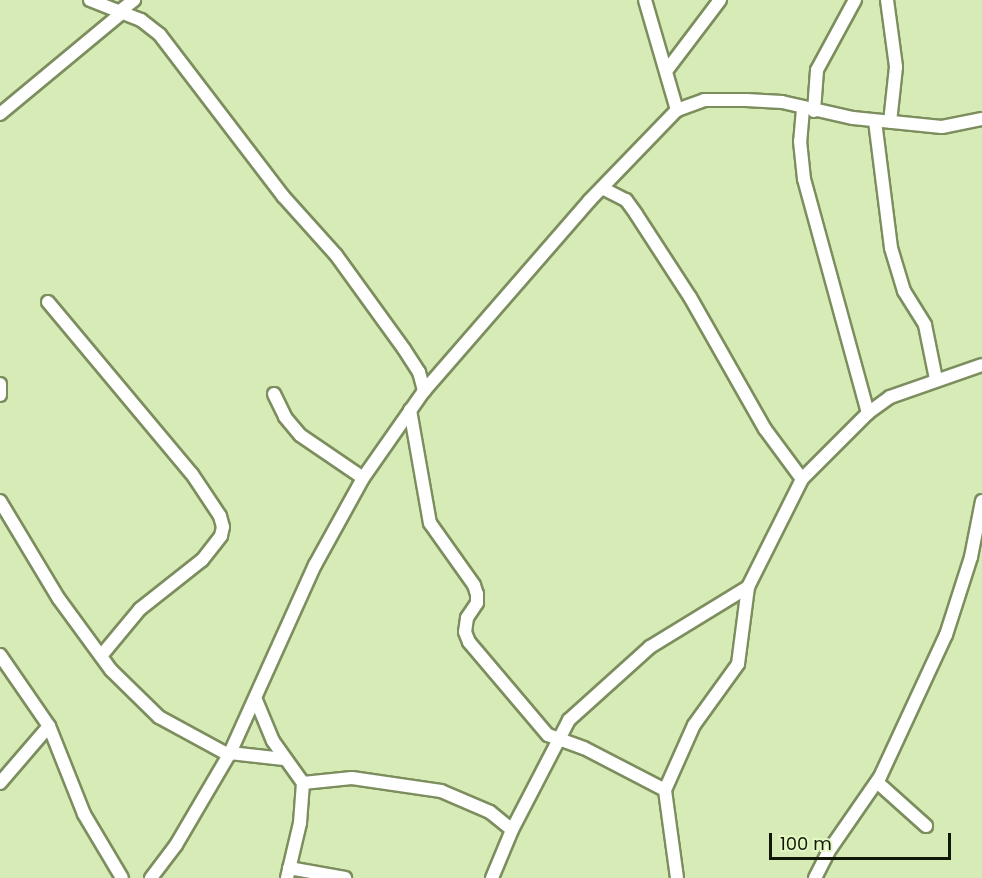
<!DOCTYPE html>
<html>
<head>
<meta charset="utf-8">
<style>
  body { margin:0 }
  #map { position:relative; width:982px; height:878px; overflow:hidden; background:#d7ebb7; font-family:Poppins,sans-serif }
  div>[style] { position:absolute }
  .roads { filter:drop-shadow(2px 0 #7d8e5e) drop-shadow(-2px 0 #7d8e5e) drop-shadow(0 2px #7d8e5e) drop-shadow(0 -2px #7d8e5e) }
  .minor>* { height:12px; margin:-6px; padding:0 6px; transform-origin:6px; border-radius:6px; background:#fff }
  span { translate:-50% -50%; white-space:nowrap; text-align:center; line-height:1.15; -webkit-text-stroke:6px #e4f8c4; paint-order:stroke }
  .scale { position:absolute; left:769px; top:833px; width:182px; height:27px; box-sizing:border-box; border:3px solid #111705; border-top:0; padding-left:8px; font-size:18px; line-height:21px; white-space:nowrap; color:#111705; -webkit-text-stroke:4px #e4f8c4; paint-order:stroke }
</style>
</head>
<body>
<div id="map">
  <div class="roads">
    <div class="minor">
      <div style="left:90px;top:0;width:55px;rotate:21.4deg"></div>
      <div style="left:141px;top:20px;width:24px;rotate:38deg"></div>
      <div style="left:160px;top:35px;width:203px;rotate:52.6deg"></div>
      <div style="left:283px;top:196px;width:79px;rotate:48.1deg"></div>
      <div style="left:336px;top:255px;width:116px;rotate:54.1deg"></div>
      <div style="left:404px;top:349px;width:27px;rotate:57deg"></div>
      <div style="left:419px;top:372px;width:20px;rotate:75deg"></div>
      <div style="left:645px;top:0;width:115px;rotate:73.8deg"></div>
      <div style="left:887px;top:0;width:68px;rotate:82.3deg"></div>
      <div style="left:896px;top:67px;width:55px;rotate:96.2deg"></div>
      <div style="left:120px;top:11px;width:18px;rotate:-38deg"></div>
      <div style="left:667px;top:70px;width:88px;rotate:-52.9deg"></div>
      <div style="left:803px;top:109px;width:32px;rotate:95deg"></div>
      <div style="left:800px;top:141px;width:38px;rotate:84deg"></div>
      <div style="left:804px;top:179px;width:243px;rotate:74.7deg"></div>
      <div style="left:814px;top:111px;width:41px;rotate:-85.8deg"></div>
      <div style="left:817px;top:70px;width:80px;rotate:-61.5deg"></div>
      <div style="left:0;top:114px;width:160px;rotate:-39.7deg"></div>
      <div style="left:875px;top:121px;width:128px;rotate:82.8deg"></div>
      <div style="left:891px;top:248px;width:45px;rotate:73.2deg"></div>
      <div style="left:904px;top:291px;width:40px;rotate:58deg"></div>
      <div style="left:925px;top:325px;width:55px;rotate:78.5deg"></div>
      <div style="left:602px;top:188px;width:27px;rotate:27deg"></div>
      <div style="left:626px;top:200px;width:17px;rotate:54deg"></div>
      <div style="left:636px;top:214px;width:99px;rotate:57deg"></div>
      <div style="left:690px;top:297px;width:152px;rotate:60.4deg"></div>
      <div style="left:765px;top:429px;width:62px;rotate:53.5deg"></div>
      <div style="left:48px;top:302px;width:224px;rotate:50.1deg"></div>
      <div style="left:192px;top:474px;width:50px;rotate:56.3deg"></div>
      <div style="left:220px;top:516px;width:11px;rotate:75deg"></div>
      <div style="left:223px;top:527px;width:9px;rotate:103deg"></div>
      <div style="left:221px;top:536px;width:31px;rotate:128deg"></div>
      <div style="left:202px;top:560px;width:79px;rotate:141.7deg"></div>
      <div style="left:140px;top:609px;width:61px;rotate:129.7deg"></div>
      <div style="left:0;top:384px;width:11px;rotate:90deg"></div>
      <div style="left:274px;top:394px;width:25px;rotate:64deg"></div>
      <div style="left:285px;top:417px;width:23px;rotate:50deg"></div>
      <div style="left:300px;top:435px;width:76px;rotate:34.3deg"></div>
      <div style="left:410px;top:410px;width:115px;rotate:80deg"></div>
      <div style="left:430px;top:523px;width:76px;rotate:54.6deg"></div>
      <div style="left:474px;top:585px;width:9px;rotate:72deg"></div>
      <div style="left:477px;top:594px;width:9px;rotate:90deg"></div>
      <div style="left:477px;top:603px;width:18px;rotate:124deg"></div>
      <div style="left:467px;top:618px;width:14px;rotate:98deg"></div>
      <div style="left:465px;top:632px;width:11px;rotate:68deg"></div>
      <div style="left:469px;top:642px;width:122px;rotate:49.7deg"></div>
      <div style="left:548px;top:735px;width:38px;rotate:20deg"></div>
      <div style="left:584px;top:748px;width:91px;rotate:27.4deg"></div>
      <div style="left:0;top:501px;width:114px;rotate:59deg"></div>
      <div style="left:59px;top:599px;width:88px;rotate:53.8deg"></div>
      <div style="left:111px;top:670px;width:67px;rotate:44.4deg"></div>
      <div style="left:159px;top:717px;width:80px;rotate:28.5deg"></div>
      <div style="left:0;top:655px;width:86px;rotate:55.4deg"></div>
      <div style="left:49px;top:726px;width:95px;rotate:68.3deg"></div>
      <div style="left:84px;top:814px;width:74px;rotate:59.3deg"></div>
      <div style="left:256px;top:700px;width:44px;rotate:67.5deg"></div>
      <div style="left:273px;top:741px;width:52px;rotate:54.5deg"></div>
      <div style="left:303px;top:783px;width:40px;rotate:94.3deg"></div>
      <div style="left:300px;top:823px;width:57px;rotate:103.3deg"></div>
      <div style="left:230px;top:753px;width:54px;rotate:6.3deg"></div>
      <div style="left:877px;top:782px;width:66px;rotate:41.9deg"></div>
      <div style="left:0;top:783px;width:75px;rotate:-49.3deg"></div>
      <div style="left:303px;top:783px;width:49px;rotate:-5.8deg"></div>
      <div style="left:352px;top:778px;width:90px;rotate:8.3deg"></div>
      <div style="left:441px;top:791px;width:53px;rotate:23.2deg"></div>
      <div style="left:490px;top:812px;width:28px;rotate:39deg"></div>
      <div style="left:289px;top:868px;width:57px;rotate:10.1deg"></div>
      <div style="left:151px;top:878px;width:41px;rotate:-52.9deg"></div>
      <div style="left:176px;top:845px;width:107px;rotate:-59.6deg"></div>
      <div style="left:230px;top:753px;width:206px;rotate:-65.7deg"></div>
      <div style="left:315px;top:565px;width:99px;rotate:-61.1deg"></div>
      <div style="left:363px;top:478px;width:106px;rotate:-55deg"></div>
      <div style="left:424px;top:391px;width:252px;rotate:-49deg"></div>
      <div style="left:589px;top:201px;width:127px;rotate:-46deg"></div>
      <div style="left:677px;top:110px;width:29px;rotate:-20deg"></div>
      <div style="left:704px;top:100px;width:42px"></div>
      <div style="left:746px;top:100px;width:36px;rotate:3deg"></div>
      <div style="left:782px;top:102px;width:73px;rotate:12.7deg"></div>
      <div style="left:853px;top:118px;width:89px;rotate:5.8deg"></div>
      <div style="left:942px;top:127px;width:41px;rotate:-11.3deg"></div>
      <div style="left:492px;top:878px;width:52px;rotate:-67.4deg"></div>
      <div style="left:512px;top:830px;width:124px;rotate:-62.6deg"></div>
      <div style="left:569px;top:720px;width:109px;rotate:-42deg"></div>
      <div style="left:650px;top:647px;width:115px;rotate:-31.5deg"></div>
      <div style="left:677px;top:878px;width:89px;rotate:-97.8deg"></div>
      <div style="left:665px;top:790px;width:71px;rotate:-66deg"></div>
      <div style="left:694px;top:725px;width:75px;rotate:-54.2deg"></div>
      <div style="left:738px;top:664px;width:78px;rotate:-82.6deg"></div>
      <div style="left:748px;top:587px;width:121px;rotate:-63.4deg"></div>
      <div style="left:802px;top:479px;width:93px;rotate:-45deg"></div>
      <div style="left:868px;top:413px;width:27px;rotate:-36deg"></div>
      <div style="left:890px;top:397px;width:97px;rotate:-19.2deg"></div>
      <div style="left:815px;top:878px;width:29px;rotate:-63deg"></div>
      <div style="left:828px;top:852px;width:91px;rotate:-55.3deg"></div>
      <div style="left:880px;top:777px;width:157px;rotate:-65.1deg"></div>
      <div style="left:946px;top:635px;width:82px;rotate:-72.2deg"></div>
      <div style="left:971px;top:557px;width:57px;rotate:-78.9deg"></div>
    </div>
  </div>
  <div class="scale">100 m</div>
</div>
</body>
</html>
